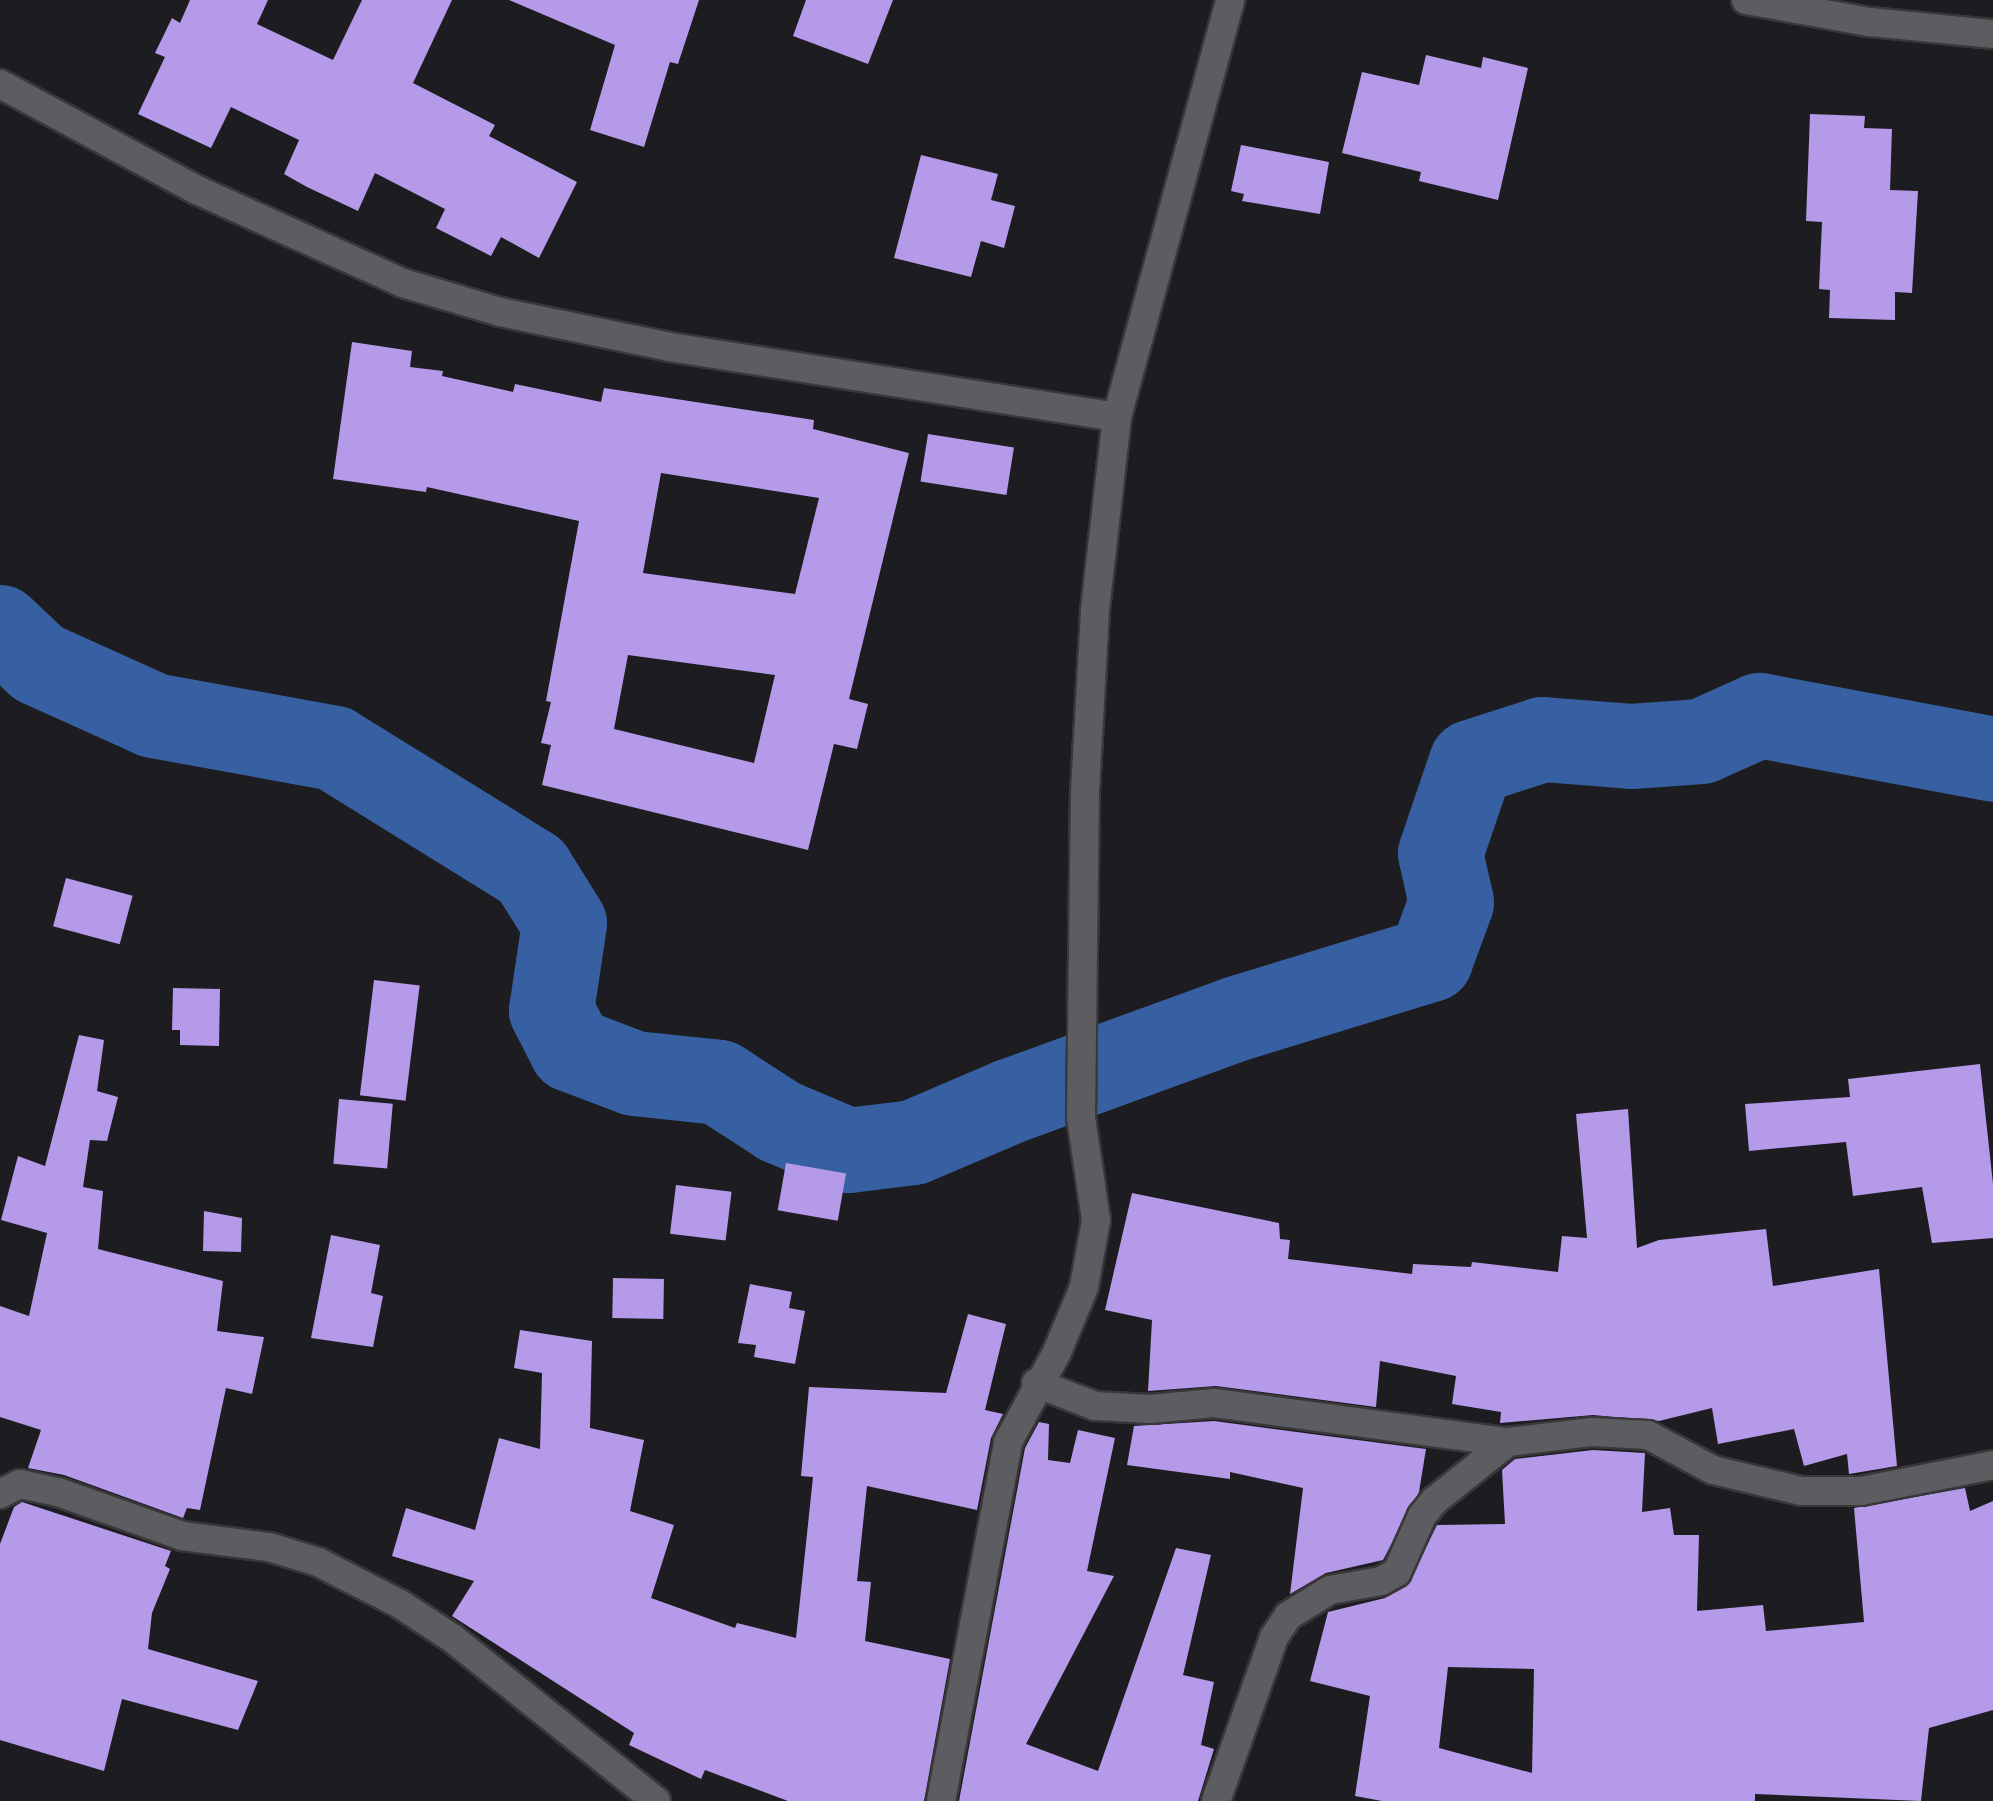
<!DOCTYPE html>
<html>
<head>
<meta charset="utf-8">
<style>
  body { margin:0 }
  #map { position:relative; width:1993px; height:1801px; overflow:hidden; background:#1d1c20; font-family:Karla,sans-serif }
  div>[style] { position:absolute }
  .river>* { height:85px; margin:-42.5px; padding:0 42.5px; transform-origin:42.5px; border-radius:42.5px; background:#3760a2 }
  .building>* { inset:0; background:#b49ae9; transform-origin:0 0 }
  .roads { filter:drop-shadow(2px 0 #38383a) drop-shadow(-2px 0 #38383a) drop-shadow(0 2px #38383a) drop-shadow(0 -2px #38383a) }
  .minor>* { height:28px; margin:-14px; padding:0 14px; transform-origin:14px; border-radius:14px; background:#5d5c60 }
  span { translate:-50% -50%; white-space:nowrap; text-align:center; line-height:1.15; -webkit-text-stroke:10px #141317; paint-order:stroke }
</style>
</head>
<body>
<div id="map">
  <div class="river">
    <div style="left:0;top:627px;width:52px;rotate:43.5deg"></div>
    <div style="left:38px;top:663px;width:126px;rotate:24.3deg"></div>
    <div style="left:153px;top:715px;width:184px;rotate:10.3deg"></div>
    <div style="left:334px;top:748px;width:232px;rotate:31.8deg"></div>
    <div style="left:531px;top:870px;width:62px;rotate:58.1deg"></div>
    <div style="left:564px;top:923px;width:88px;rotate:98.5deg"></div>
    <div style="left:551px;top:1010px;width:44px;rotate:62.9deg"></div>
    <div style="left:571px;top:1049px;width:67px;rotate:20.9deg"></div>
    <div style="left:634px;top:1073px;width:85px;rotate:6deg"></div>
    <div style="left:719px;top:1082px;width:72px;rotate:33deg"></div>
    <div style="left:779px;top:1121px;width:75px;rotate:22.8deg"></div>
    <div style="left:848px;top:1150px;width:65px;rotate:-7deg"></div>
    <div style="left:913px;top:1142px;width:104px;rotate:-23.1deg"></div>
    <div style="left:1009px;top:1101px;width:243px;rotate:-20deg"></div>
    <div style="left:1237px;top:1018px;width:202px;rotate:-17deg"></div>
    <div style="left:1430px;top:959px;width:61px;rotate:-69.8deg"></div>
    <div style="left:1451px;top:902px;width:50px;rotate:-102.7deg"></div>
    <div style="left:1440px;top:853px;width:96px;rotate:-71.2deg"></div>
    <div style="left:1471px;top:762px;width:75px;rotate:-17.9deg"></div>
    <div style="left:1542px;top:739px;width:89px;rotate:4.5deg"></div>
    <div style="left:1631px;top:746px;width:70px;rotate:-4.1deg"></div>
    <div style="left:1701px;top:741px;width:64px;rotate:-24.1deg"></div>
    <div style="left:1759px;top:715px;width:238px;rotate:10.6deg"></div>
  </div>
  <div class="building">
    <div style="clip-path:polygon(190px 0,268px 0,257px 24px,333px 60px,362px 0,452px 0,413px 83px,495px 125px,489px 136px,577px 182px,539px 258px,501px 237px,491px 256px,436px 228px,445px 209px,375px 173px,358px 211px,307px 187px,284px 174px,299px 140px,231px 107px,211px 148px,138px 114px,165px 57px,155px 53px,172px 18px,180px 23px)"></div>
    <div style="clip-path:polygon(509px 0,699px 0,678px 64px,670px 62px,644px 147px,590px 130px,615px 45px)"></div>
    <div style="clip-path:polygon(806px 0,893px 0,868px 64px,793px 36px)"></div>
    <div style="clip-path:polygon(1426px 55px,1481px 68px,1483px 57px,1528px 68px,1498px 200px,1419px 181px,1421px 172px,1342px 153px,1362px 72px,1419px 85px)"></div>
    <div style="clip-path:polygon(1810px 114px,1865px 116px,1864px 128px,1892px 129px,1890px 190px,1918px 191px,1912px 293px,1895px 292px,1895px 320px,1829px 318px,1830px 290px,1819px 289px,1822px 222px,1806px 221px)"></div>
    <div style="clip-path:polygon(1241px 145px,1329px 162px,1320px 214px,1242px 201px,1244px 194px,1231px 191px)"></div>
    <div style="clip-path:polygon(921px 155px,998px 174px,991px 200px,1015px 206px,1004px 248px,981px 241px,971px 277px,894px 258px)"></div>
    <div style="clip-path:polygon(evenodd,352px 342px,412px 351px,410px 367px,443px 371px,442px 376px,513px 392px,515px 384px,601px 402px,604px 388px,814px 420px,813px 429px,909px 453px,849px 699px,868px 704px,857px 749px,834px 744px,808px 850px,542px 785px,551px 745px,541px 743px,551px 702px,546px 701px,579px 521px,427px 487px,426px 492px,333px 479px,352px 342px,661px 473px,819px 498px,795px 594px,643px 573px,661px 473px,352px 342px,628px 655px,775px 675px,754px 763px,614px 729px,628px 655px)"></div>
    <div style="left:928px;top:434px;width:87px;height:48px;rotate:9deg"></div>
    <div style="left:66px;top:878px;width:69px;height:50px;rotate:15deg"></div>
    <div style="left:374px;top:980px;width:46px;height:116px;rotate:7deg"></div>
    <div style="clip-path:polygon(173px 988px,220px 989px,219px 1046px,180px 1045px,180px 1030px,172px 1030px)"></div>
    <div style="clip-path:polygon(79px 1035px,104px 1040px,97px 1091px,118px 1097px,107px 1141px,90px 1140px,83px 1187px,103px 1191px,98px 1249px,223px 1281px,217px 1331px,264px 1337px,252px 1394px,226px 1388px,200px 1510px,187px 1508px,183px 1518px,64px 1475px,28px 1468px,41px 1430px,0 1417px,0 1306px,29px 1316px,47px 1233px,1px 1220px,18px 1156px,45px 1166px)"></div>
    <div style="clip-path:polygon(1980px 1064px,1993px 1184px,1993px 1238px,1932px 1243px,1922px 1187px,1853px 1196px,1846px 1142px,1749px 1151px,1745px 1104px,1850px 1097px,1848px 1079px)"></div>
    <div style="left:339px;top:1099px;width:54px;height:65px;rotate:5deg"></div>
    <div style="clip-path:polygon(1628px 1109px,1637px 1248px,1659px 1240px,1766px 1229px,1773px 1286px,1879px 1269px,1897px 1466px,1849px 1474px,1847px 1454px,1804px 1466px,1794px 1429px,1718px 1444px,1712px 1408px,1659px 1421px,1593px 1415px,1500px 1423px,1501px 1412px,1452px 1404px,1456px 1376px,1380px 1361px,1376px 1407px,1216px 1386px,1148px 1391px,1152px 1320px,1105px 1310px,1132px 1193px,1279px 1223px,1280px 1239px,1290px 1240px,1288px 1259px,1412px 1274px,1413px 1264px,1471px 1267px,1472px 1262px,1558px 1272px,1562px 1236px,1587px 1238px,1576px 1114px)"></div>
    <div style="left:786px;top:1163px;width:61px;height:48px;rotate:10deg"></div>
    <div style="left:676px;top:1185px;width:56px;height:49px;rotate:7deg"></div>
    <div style="clip-path:polygon(204px 1211px,242px 1218px,241px 1252px,203px 1251px)"></div>
    <div style="clip-path:polygon(331px 1235px,380px 1245px,371px 1293px,383px 1296px,373px 1347px,311px 1338px)"></div>
    <div style="left:613px;top:1278px;width:51px;height:40px;rotate:1deg"></div>
    <div style="clip-path:polygon(750px 1284px,792px 1292px,789px 1308px,805px 1311px,795px 1364px,754px 1357px,756px 1345px,738px 1343px)"></div>
    <div style="clip-path:polygon(968px 1314px,1006px 1324px,985px 1410px,1003px 1414px,991px 1438px,977px 1510px,867px 1486px,857px 1581px,871px 1582px,865px 1641px,950px 1659px,924px 1801px,788px 1801px,705px 1770px,701px 1779px,629px 1745px,634px 1733px,452px 1616px,474px 1581px,392px 1556px,406px 1508px,475px 1530px,499px 1438px,540px 1449px,542px 1373px,514px 1368px,520px 1330px,592px 1341px,590px 1428px,644px 1440px,630px 1511px,674px 1525px,651px 1598px,735px 1628px,737px 1623px,796px 1638px,813px 1477px,801px 1476px,809px 1387px,946px 1393px)"></div>
    <div style="clip-path:polygon(1214px 1421px,1426px 1449px,1419px 1492px,1383px 1560px,1326px 1573px,1290px 1594px,1303px 1488px,1230px 1472px,1230px 1479px,1127px 1465px,1134px 1426px)"></div>
    <div style="clip-path:polygon(1039px 1422px,1049px 1424px,1048px 1460px,1070px 1463px,1078px 1430px,1115px 1438px,1087px 1571px,1114px 1576px,1026px 1744px,1098px 1771px,1176px 1548px,1211px 1555px,1183px 1675px,1214px 1682px,1201px 1745px,1214px 1749px,1198px 1801px,959px 1801px,1025px 1448px)"></div>
    <div style="clip-path:polygon(evenodd,1593px 1450px,1645px 1453px,1642px 1512px,1670px 1508px,1674px 1535px,1699px 1535px,1697px 1611px,1763px 1605px,1766px 1631px,1864px 1622px,1854px 1508px,1965px 1488px,1970px 1511px,1993px 1501px,1993px 1710px,1929px 1728px,1921px 1801px,1755px 1794px,1755px 1801px,1382px 1801px,1355px 1796px,1370px 1696px,1310px 1681px,1328px 1612px,1385px 1598px,1407px 1586px,1437px 1525px,1505px 1524px,1502px 1470px,1515px 1459px,1593px 1450px,1448px 1667px,1534px 1669px,1532px 1773px,1439px 1748px,1448px 1667px)"></div>
    <div style="clip-path:polygon(22px 1502px,171px 1551px,165px 1566px,170px 1569px,152px 1613px,148px 1649px,258px 1681px,238px 1730px,122px 1699px,104px 1771px,0 1740px,0 1544px,14px 1507px)"></div>
  </div>
  <div class="roads">
    <div class="minor">
      <div style="left:1746px;top:0;width:126px;rotate:10.1deg"></div>
      <div style="left:1870px;top:22px;width:124px;rotate:5.6deg"></div>
      <div style="left:0;top:84px;width:224px;rotate:28.3deg"></div>
      <div style="left:197px;top:190px;width:226px;rotate:24.3deg"></div>
      <div style="left:403px;top:283px;width:101px;rotate:16.6deg"></div>
      <div style="left:500px;top:312px;width:174px;rotate:11.6deg"></div>
      <div style="left:670px;top:347px;width:452px;rotate:8.9deg"></div>
      <div style="left:1036px;top:1383px;width:63px;rotate:21.3deg"></div>
      <div style="left:1095px;top:1406px;width:55px;rotate:3.1deg"></div>
      <div style="left:1150px;top:1409px;width:64px;rotate:-5.4deg"></div>
      <div style="left:1214px;top:1403px;width:297px;rotate:7.6deg"></div>
      <div style="left:1508px;top:1442px;width:85px;rotate:-6.8deg"></div>
      <div style="left:1592px;top:1432px;width:56px;rotate:3.1deg"></div>
      <div style="left:1648px;top:1435px;width:74px;rotate:28.3deg"></div>
      <div style="left:1713px;top:1470px;width:90px;rotate:13.4deg"></div>
      <div style="left:1801px;top:1491px;width:60px"></div>
      <div style="left:1861px;top:1491px;width:135px;rotate:-11.1deg"></div>
      <div style="left:0;top:1494px;width:22px;rotate:-27deg"></div>
      <div style="left:20px;top:1484px;width:39px;rotate:12deg"></div>
      <div style="left:58px;top:1492px;width:132px;rotate:19.5deg"></div>
      <div style="left:182px;top:1536px;width:88px;rotate:7.2deg"></div>
      <div style="left:269px;top:1547px;width:51px;rotate:17deg"></div>
      <div style="left:318px;top:1562px;width:92px;rotate:27.1deg"></div>
      <div style="left:400px;top:1604px;width:62px;rotate:33.2deg"></div>
      <div style="left:452px;top:1638px;width:261px;rotate:38.6deg"></div>
      <div style="left:941px;top:1801px;width:365px;rotate:-79.4deg"></div>
      <div style="left:1008px;top:1442px;width:102px;rotate:-61.4deg"></div>
      <div style="left:1057px;top:1352px;width:70px;rotate:-67.4deg"></div>
      <div style="left:1084px;top:1287px;width:68px;rotate:-79.8deg"></div>
      <div style="left:1096px;top:1220px;width:104px;rotate:-98.3deg"></div>
      <div style="left:1081px;top:1117px;width:326px;rotate:-89.3deg"></div>
      <div style="left:1085px;top:791px;width:181px;rotate:-86.8deg"></div>
      <div style="left:1095px;top:610px;width:194px;rotate:-83.5deg"></div>
      <div style="left:1117px;top:417px;width:432px;rotate:-74.8deg"></div>
      <div style="left:1216px;top:1801px;width:174px;rotate:-70.5deg"></div>
      <div style="left:1274px;top:1637px;width:25px;rotate:-56deg"></div>
      <div style="left:1288px;top:1616px;width:49px;rotate:-31.8deg"></div>
      <div style="left:1330px;top:1590px;width:52px;rotate:-10deg"></div>
      <div style="left:1381px;top:1581px;width:18px;rotate:-29deg"></div>
      <div style="left:1397px;top:1572px;width:61px;rotate:-65.9deg"></div>
      <div style="left:1422px;top:1516px;width:19px;rotate:-51deg"></div>
      <div style="left:1434px;top:1501px;width:95px;rotate:-38.6deg"></div>
    </div>
  </div>
</div>
</body>
</html>
